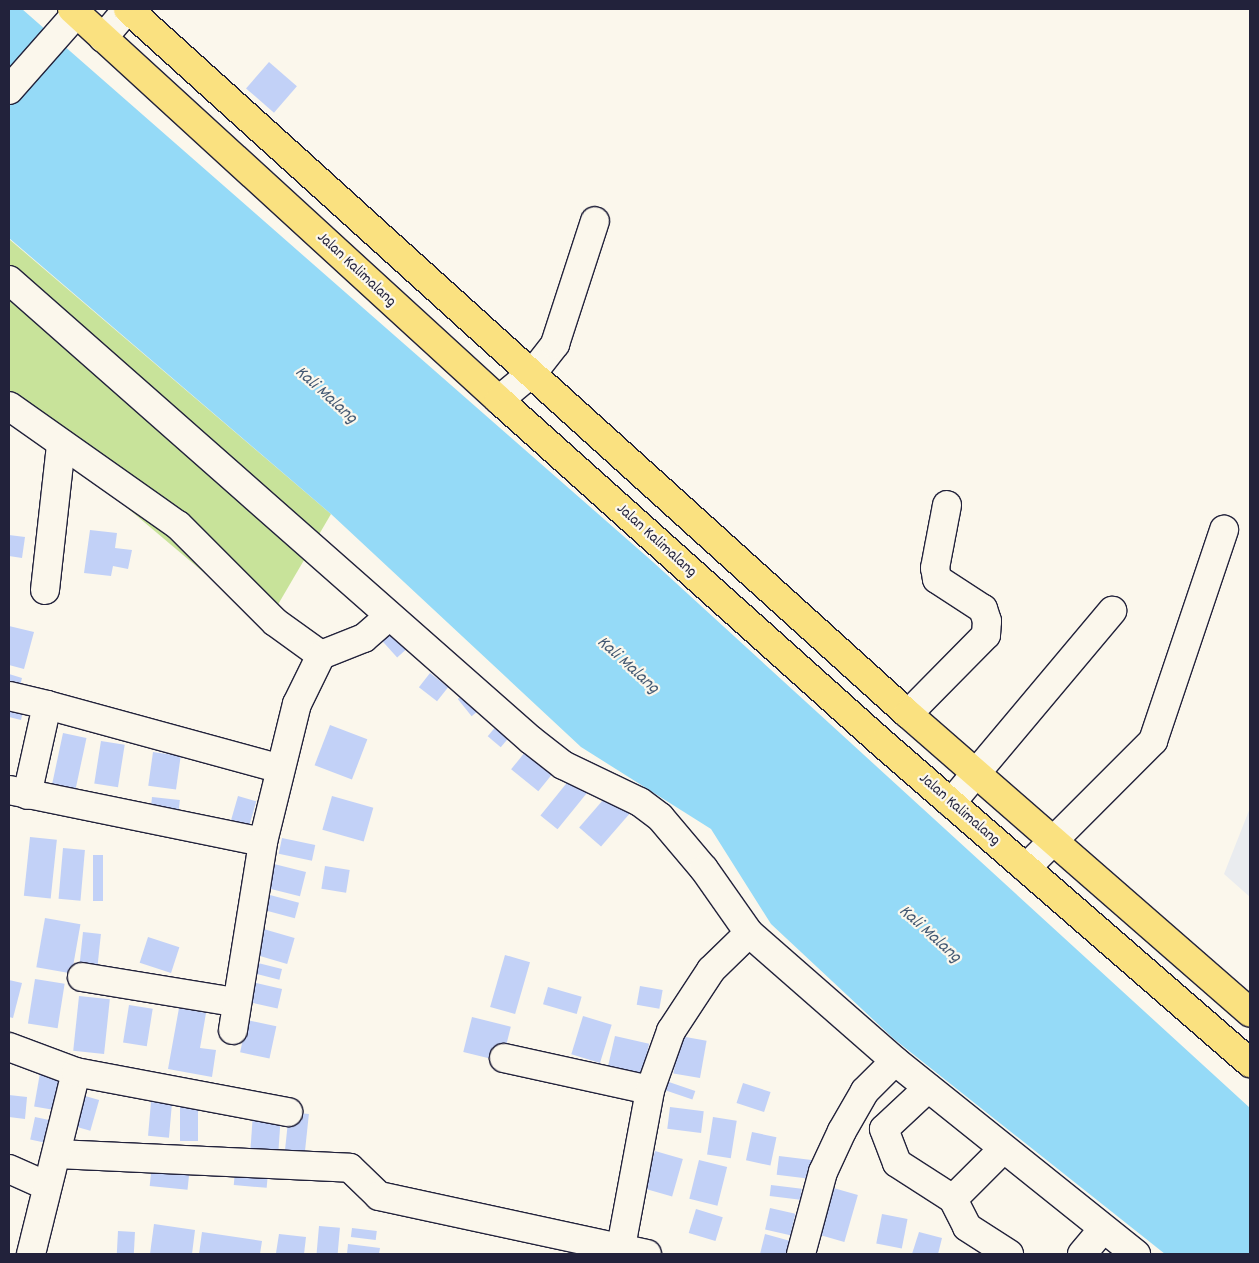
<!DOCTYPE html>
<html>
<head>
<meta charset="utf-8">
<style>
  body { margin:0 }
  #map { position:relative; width:1259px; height:1263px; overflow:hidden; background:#fbf7ec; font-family:Dekko,sans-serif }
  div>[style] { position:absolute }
  .built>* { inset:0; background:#eaecef }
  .green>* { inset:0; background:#c8e39a }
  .water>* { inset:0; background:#95daf7 }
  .building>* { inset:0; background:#c2d1f7; transform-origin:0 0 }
  .roads { filter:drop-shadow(1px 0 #22223b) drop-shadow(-1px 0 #22223b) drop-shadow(0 1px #22223b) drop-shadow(0 -1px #22223b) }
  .minor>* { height:28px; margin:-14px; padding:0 14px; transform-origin:14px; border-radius:14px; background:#fbf7ec }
  .major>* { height:28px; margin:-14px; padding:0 14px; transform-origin:14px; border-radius:14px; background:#fae180 }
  span { translate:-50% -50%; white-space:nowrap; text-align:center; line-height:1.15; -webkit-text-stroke:4.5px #fbf7ec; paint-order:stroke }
  .street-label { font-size:16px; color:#22223b }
  .water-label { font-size:18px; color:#445973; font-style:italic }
  .frame { position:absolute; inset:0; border:10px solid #22223b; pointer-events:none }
</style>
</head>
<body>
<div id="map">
  <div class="built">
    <div style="clip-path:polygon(1250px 808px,1250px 897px,1224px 874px)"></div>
  </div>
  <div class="green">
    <div style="clip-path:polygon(9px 239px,331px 514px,266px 625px,9px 408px)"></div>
  </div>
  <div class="water">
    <div style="clip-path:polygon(9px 9px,22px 9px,653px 562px,1250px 1108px,1250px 1254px,1165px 1254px,894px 1039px,771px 924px,711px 829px,581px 747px,331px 514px,9px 238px)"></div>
  </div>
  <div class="building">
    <div style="left:269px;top:62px;width:37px;height:35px;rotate:41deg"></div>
    <div style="clip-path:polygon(90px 530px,117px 533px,115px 548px,132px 550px,128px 569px,113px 566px,111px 576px,84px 573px)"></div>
    <div style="clip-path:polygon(9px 535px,25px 537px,22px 558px,9px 556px)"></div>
    <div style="clip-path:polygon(9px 626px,34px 632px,24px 669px,9px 665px)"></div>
    <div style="left:393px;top:629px;width:24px;height:16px;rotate:48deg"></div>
    <div style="left:430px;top:673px;width:23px;height:18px;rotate:38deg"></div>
    <div style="clip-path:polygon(9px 674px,22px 678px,19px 690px,9px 688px)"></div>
    <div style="left:464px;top:694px;width:22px;height:8px;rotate:51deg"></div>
    <div style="clip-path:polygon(9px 699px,25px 703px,21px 720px,9px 717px)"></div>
    <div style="left:498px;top:724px;width:17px;height:16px;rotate:40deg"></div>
    <div style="left:330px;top:725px;width:40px;height:43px;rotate:21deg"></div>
    <div style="left:63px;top:733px;width:24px;height:55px;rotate:12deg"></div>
    <div style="left:101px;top:741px;width:24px;height:43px;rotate:9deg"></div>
    <div style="left:530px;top:746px;width:35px;height:30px;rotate:39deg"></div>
    <div style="left:153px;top:752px;width:28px;height:34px;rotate:8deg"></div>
    <div style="left:570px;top:779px;width:22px;height:47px;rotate:39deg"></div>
    <div style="left:610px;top:792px;width:29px;height:47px;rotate:41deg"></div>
    <div style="left:238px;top:796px;width:19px;height:25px;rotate:16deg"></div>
    <div style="left:332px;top:796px;width:43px;height:35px;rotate:16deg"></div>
    <div style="left:152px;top:797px;width:28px;height:12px;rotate:6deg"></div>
    <div style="left:30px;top:837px;width:27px;height:59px;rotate:6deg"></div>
    <div style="left:282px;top:838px;width:34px;height:16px;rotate:12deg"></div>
    <div style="left:63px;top:848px;width:22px;height:51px;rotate:5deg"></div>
    <div style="left:93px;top:855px;width:10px;height:46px"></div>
    <div style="left:274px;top:864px;width:33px;height:25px;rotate:14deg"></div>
    <div style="left:325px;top:866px;width:25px;height:23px;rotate:9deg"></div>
    <div style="left:270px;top:895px;width:30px;height:16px;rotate:15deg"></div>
    <div style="left:45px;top:918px;width:36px;height:50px;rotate:10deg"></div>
    <div style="left:260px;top:928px;width:36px;height:27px;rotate:16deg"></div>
    <div style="left:83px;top:932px;width:18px;height:35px;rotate:6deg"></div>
    <div style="left:148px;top:937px;width:33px;height:27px;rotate:18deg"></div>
    <div style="left:505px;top:955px;width:26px;height:54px;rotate:16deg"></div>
    <div style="left:250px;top:961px;width:33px;height:11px;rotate:14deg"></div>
    <div style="left:35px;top:979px;width:30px;height:45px;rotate:9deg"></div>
    <div style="clip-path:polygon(9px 980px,22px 983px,13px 1018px,9px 1017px)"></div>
    <div style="left:247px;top:981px;width:36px;height:20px;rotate:13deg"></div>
    <div style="left:640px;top:986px;width:23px;height:19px;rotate:10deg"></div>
    <div style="left:548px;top:987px;width:35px;height:18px;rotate:16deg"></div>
    <div style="left:79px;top:996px;width:31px;height:55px;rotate:6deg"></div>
    <div style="left:129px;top:1005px;width:24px;height:38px;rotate:9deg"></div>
    <div style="clip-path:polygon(179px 1008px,206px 1013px,200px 1048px,216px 1050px,212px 1077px,168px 1069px)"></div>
    <div style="left:583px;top:1016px;width:30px;height:40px;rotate:17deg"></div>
    <div style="left:472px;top:1017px;width:40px;height:36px;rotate:14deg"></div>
    <div style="left:247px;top:1020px;width:30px;height:33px;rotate:12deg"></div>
    <div style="left:615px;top:1036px;width:35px;height:35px;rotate:13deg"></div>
    <div style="left:680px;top:1036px;width:27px;height:38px;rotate:10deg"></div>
    <div style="left:40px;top:1073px;width:28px;height:34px;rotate:10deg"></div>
    <div style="left:666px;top:1081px;width:31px;height:9px;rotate:19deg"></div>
    <div style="left:743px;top:1083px;width:29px;height:21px;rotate:18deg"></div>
    <div style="left:78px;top:1094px;width:22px;height:32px;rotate:16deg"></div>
    <div style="clip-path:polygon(9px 1095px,27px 1097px,25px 1119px,9px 1117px)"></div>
    <div style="left:151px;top:1102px;width:21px;height:34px;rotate:5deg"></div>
    <div style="left:180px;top:1106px;width:18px;height:35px"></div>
    <div style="left:670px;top:1107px;width:34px;height:22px;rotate:7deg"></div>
    <div style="left:289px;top:1112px;width:20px;height:42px;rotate:6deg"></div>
    <div style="left:253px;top:1113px;width:28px;height:43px;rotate:4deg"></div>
    <div style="left:35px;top:1117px;width:25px;height:23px;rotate:12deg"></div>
    <div style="left:713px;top:1117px;width:24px;height:38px;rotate:9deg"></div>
    <div style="left:752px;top:1132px;width:25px;height:29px;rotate:12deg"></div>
    <div style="left:655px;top:1151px;width:29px;height:39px;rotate:16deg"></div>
    <div style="left:779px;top:1156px;width:35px;height:19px;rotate:7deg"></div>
    <div style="left:699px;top:1160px;width:29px;height:40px;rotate:14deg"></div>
    <div style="left:152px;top:1164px;width:38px;height:22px;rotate:6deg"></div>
    <div style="left:235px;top:1171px;width:33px;height:14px;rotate:5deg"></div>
    <div style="left:771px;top:1185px;width:31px;height:11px;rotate:7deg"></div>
    <div style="left:830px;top:1187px;width:29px;height:49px;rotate:16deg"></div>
    <div style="left:770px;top:1208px;width:26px;height:22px;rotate:13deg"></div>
    <div style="left:696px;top:1209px;width:28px;height:25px;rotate:17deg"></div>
    <div style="left:882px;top:1214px;width:26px;height:30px;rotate:11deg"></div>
    <div style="clip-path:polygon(154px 1224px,195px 1230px,192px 1254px,150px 1254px)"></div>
    <div style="left:319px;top:1226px;width:21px;height:28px;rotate:5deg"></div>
    <div style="left:352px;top:1228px;width:25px;height:9px;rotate:7deg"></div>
    <div style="left:118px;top:1231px;width:17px;height:22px;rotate:3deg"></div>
    <div style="clip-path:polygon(202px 1232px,262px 1241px,260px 1254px,199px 1254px)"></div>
    <div style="clip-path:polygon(919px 1232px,942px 1238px,938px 1254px,912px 1254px)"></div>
    <div style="clip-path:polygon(279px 1234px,306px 1237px,304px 1254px,276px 1253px)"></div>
    <div style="clip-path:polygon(765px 1234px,794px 1242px,791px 1254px,760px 1254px)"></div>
    <div style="clip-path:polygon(348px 1244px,380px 1248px,379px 1254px,347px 1254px)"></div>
  </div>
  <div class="roads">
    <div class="minor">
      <div style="left:103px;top:38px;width:38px;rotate:-50deg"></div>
      <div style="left:9px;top:90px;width:103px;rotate:-48.6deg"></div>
      <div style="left:9px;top:280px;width:696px;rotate:41.39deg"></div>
      <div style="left:531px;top:740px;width:41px;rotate:38deg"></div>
      <div style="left:563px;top:765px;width:85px;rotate:25.7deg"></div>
      <div style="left:640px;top:802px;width:25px;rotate:37deg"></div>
      <div style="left:660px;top:817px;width:68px;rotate:49.8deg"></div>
      <div style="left:704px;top:869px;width:78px;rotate:54.9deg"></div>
      <div style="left:749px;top:933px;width:194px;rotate:41.2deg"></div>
      <div style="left:895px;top:1061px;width:309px;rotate:38.7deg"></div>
      <div style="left:499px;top:400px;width:47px;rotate:-39.8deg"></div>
      <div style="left:535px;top:370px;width:33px;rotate:-52deg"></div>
      <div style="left:555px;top:344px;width:129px;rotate:-72deg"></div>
      <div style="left:9px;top:406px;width:207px;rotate:35.2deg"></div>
      <div style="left:178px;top:525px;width:137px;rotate:45deg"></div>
      <div style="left:275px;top:622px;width:57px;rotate:35.7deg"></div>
      <div style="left:45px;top:590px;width:147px;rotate:-83.7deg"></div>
      <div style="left:9px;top:696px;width:39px;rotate:13deg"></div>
      <div style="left:47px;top:705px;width:92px;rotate:102.5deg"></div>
      <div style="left:47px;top:705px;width:239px;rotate:15.3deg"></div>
      <div style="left:908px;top:714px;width:111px;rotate:-45.4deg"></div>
      <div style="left:986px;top:635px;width:14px;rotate:-86deg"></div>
      <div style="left:987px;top:621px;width:13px;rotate:-108deg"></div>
      <div style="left:983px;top:609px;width:55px;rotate:-146.9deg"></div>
      <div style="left:937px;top:579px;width:11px;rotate:-100deg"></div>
      <div style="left:935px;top:568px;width:64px;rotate:-79.2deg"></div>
      <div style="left:9px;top:790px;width:259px;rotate:11.6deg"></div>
      <div style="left:263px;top:842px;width:142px;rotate:-76.2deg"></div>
      <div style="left:297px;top:704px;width:55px;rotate:-63.9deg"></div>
      <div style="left:321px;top:655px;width:46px;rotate:-21.6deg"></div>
      <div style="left:364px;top:638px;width:32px;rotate:-41deg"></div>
      <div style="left:951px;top:803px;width:251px;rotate:-50deg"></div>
      <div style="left:1026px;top:868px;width:180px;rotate:-45deg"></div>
      <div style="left:1153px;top:741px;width:223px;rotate:-71.4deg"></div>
      <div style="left:82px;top:977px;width:155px;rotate:9.3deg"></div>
      <div style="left:233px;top:1030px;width:190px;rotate:-80.9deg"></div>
      <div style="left:9px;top:1047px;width:72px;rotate:20.5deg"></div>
      <div style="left:504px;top:1058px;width:149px;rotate:12.4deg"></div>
      <div style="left:928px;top:1088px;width:60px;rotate:137deg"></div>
      <div style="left:884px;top:1129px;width:36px;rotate:69deg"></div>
      <div style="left:897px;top:1163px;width:67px;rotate:32.7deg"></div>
      <div style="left:953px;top:1199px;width:31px;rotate:63deg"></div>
      <div style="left:967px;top:1227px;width:50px;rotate:32.7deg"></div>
      <div style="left:57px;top:1154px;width:293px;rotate:2.7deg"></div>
      <div style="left:350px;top:1168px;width:40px;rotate:44deg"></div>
      <div style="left:379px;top:1196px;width:274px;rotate:12.2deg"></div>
      <div style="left:9px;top:1169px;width:42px;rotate:24.1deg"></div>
      <div style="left:953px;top:1199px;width:71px;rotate:-45deg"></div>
      <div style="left:621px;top:1247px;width:160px;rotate:-79.5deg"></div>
      <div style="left:650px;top:1090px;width:63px;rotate:-70.4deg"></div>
      <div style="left:671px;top:1031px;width:73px;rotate:-56.7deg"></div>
      <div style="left:711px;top:970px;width:53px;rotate:-44.2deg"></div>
      <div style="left:31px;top:1254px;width:187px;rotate:-76.1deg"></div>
      <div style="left:76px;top:1072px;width:216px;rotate:10.7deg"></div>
      <div style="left:801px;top:1254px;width:85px;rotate:-75deg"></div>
      <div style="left:823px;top:1172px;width:45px;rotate:-65.1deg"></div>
      <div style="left:842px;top:1131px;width:46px;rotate:-60.1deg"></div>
      <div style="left:865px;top:1091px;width:42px;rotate:-45deg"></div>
      <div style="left:1082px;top:1254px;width:31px;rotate:-50deg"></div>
    </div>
    <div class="major">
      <div style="left:72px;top:9px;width:579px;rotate:42.48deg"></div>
      <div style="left:499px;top:400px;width:514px;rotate:41.85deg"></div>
      <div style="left:882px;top:743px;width:488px;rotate:41deg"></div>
      <div style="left:128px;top:9px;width:1051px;rotate:42.11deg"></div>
      <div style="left:908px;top:714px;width:454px;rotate:41.1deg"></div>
    </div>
  </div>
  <div class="street-label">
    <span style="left:356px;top:270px;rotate:43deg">Jalan Kalimalang</span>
    <span style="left:656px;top:541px;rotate:42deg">Jalan Kalimalang</span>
    <span style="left:959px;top:810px;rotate:41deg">Jalan Kalimalang</span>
  </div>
  <div class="water-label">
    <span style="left:325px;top:396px;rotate:42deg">Kali Malang</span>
    <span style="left:627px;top:666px;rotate:42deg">Kali Malang</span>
    <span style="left:929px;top:935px;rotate:42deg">Kali Malang</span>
  </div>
  <div class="frame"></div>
</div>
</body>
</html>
